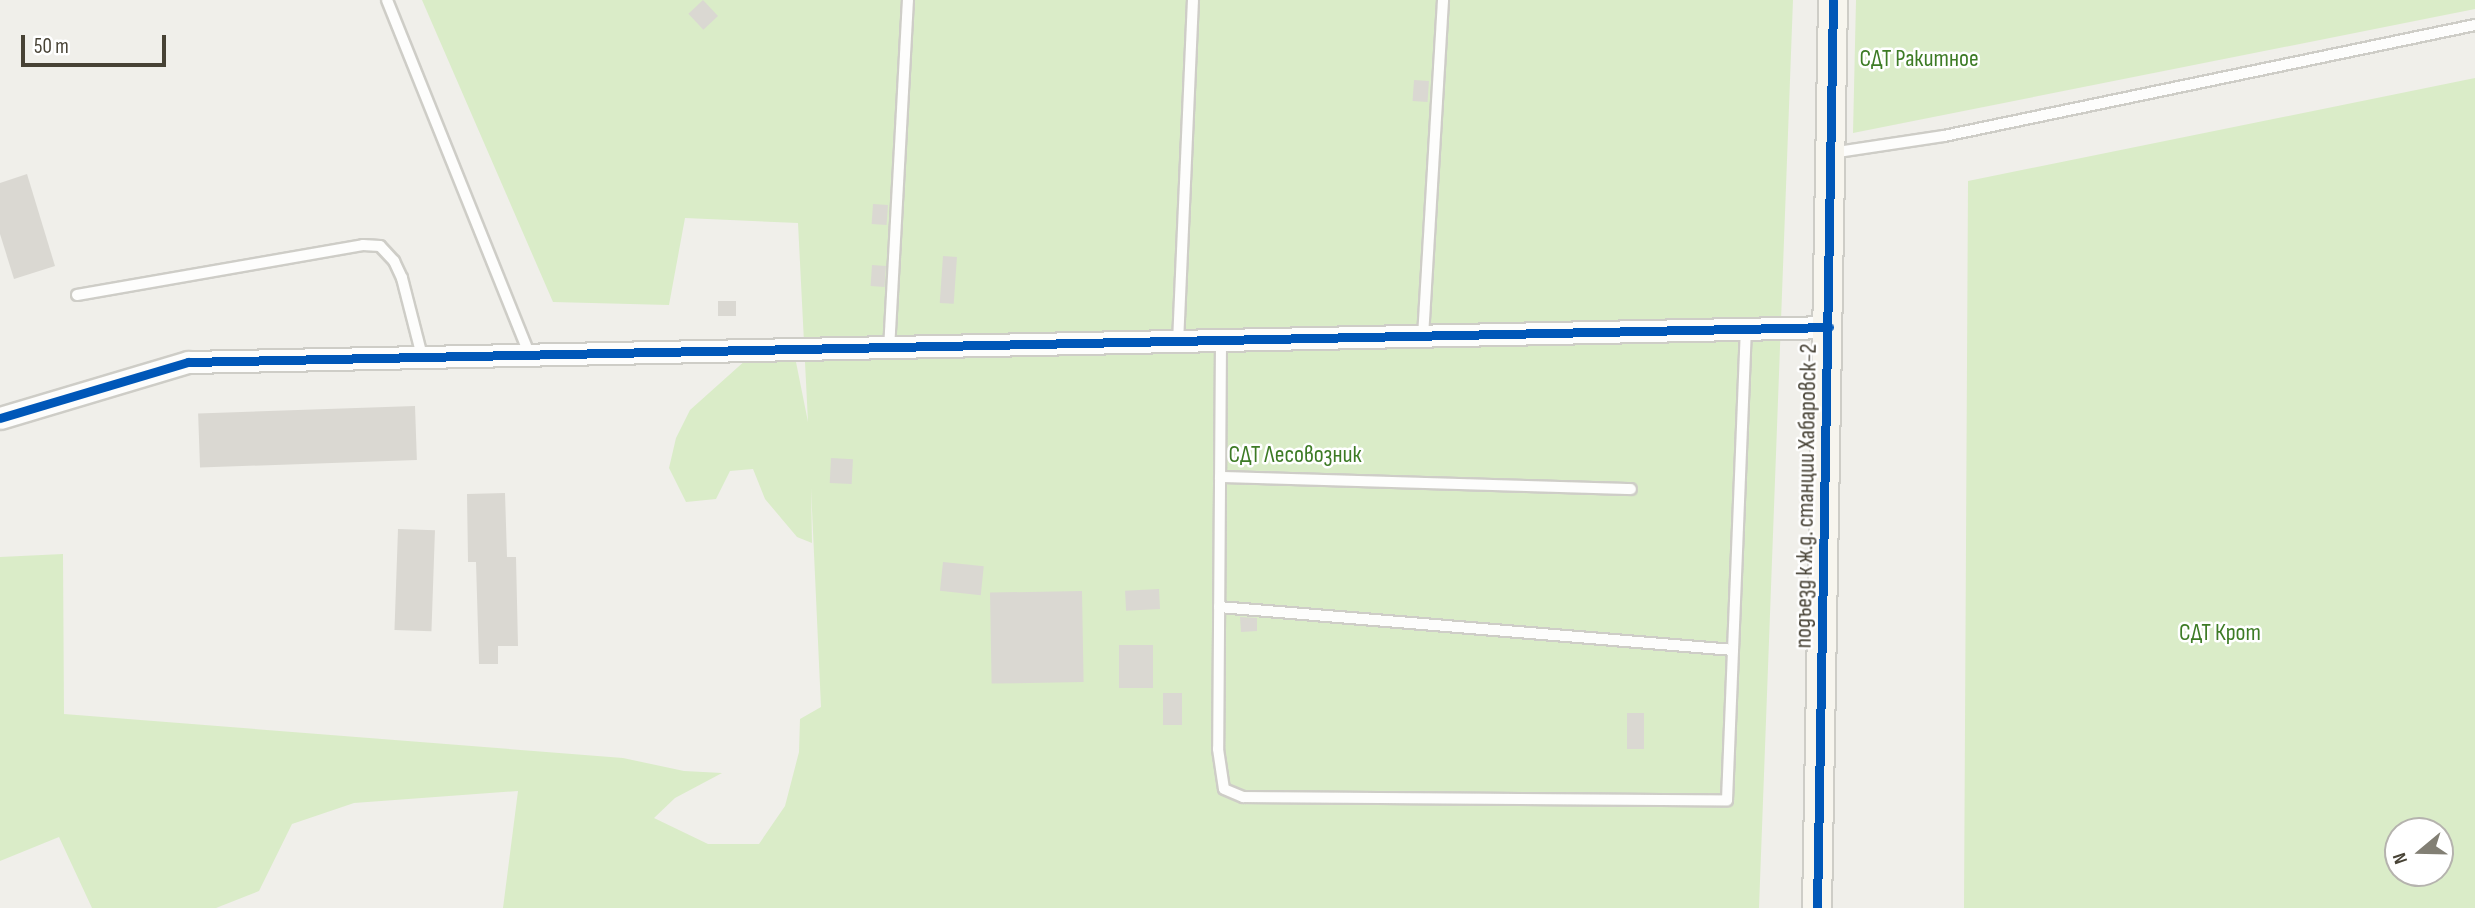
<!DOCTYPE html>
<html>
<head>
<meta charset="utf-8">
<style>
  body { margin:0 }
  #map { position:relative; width:2475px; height:908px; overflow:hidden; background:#f0efea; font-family:"Sofia Sans Condensed",sans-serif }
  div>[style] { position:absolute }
  .green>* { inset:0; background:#daecc8 }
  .building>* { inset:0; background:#dad8d2; transform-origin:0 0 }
  .roads { filter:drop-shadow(2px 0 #cecdc7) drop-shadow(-2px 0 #cecdc7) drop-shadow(0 2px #cecdc7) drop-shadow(0 -2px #cecdc7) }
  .lane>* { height:10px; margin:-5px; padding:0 5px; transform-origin:5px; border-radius:5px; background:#fdfdfc }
  .street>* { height:21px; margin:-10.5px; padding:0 10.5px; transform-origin:10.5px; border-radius:10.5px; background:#fdfdfc }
  .secondary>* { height:28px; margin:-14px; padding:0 14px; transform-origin:14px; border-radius:14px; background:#f7f5ee }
  .cycleway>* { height:9px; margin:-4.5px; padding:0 4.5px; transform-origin:4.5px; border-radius:4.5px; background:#0057b8 }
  span { translate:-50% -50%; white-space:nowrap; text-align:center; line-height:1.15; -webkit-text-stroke:5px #fff; paint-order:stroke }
  .park-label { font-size:24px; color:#3d7b25 }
  .street-label { font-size:24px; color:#474235 }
  .north { position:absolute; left:2384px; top:817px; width:70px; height:70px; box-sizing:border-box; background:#fff; border:2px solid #b5b3ae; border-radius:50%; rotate:251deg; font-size:19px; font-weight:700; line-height:28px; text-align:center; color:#474235 }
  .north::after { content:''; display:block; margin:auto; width:24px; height:32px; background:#827f74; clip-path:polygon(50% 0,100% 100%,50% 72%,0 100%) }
  .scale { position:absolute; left:21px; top:35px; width:145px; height:32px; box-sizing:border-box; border:4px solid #474235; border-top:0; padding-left:9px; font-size:21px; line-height:24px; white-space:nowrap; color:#474235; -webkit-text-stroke:5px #fff; paint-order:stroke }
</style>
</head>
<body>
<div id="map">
  <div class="green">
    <div style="clip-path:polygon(422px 0,1793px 0,1759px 908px,503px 908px,518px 791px,354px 803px,292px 824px,259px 891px,216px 908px,92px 908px,59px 837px,0 861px,0 557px,63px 554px,64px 714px,623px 758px,684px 771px,722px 773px,675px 798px,654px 818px,708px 844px,759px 844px,785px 806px,799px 752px,800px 719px,821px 707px,811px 488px,812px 543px,797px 537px,765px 499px,753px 469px,730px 471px,716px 499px,686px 502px,669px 468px,676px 438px,690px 410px,747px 359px,796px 362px,808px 422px,798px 223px,685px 218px,669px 305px,553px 302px)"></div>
    <div style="clip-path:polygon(1856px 0,2475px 0,2475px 9px,1853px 133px)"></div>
    <div style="clip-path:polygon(evenodd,2475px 78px,2475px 908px,1964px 908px,1968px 181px,2475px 78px,2398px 831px,2440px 831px,2440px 873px,2398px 873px,2398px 831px)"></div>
  </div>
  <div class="building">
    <div style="left:703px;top:0;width:22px;height:20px;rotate:47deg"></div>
    <div style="left:1414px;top:80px;width:15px;height:21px;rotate:4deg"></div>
    <div style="clip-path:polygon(27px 174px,55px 266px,14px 279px,0 234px,0 183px)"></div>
    <div style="left:873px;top:204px;width:15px;height:20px;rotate:4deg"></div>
    <div style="left:943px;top:256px;width:14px;height:47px;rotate:4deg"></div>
    <div style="left:872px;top:265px;width:14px;height:21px;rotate:4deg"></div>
    <div style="left:718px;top:301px;width:18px;height:15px"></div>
    <div style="left:415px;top:406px;width:54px;height:217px;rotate:88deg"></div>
    <div style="left:831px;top:458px;width:22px;height:25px;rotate:3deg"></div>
    <div style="clip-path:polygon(505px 493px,507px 557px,516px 557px,518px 646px,498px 646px,498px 664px,479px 664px,476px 562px,468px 562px,467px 494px)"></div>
    <div style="left:398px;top:529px;width:37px;height:101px;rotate:2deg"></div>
    <div style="left:943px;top:562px;width:41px;height:29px;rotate:6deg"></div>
    <div style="left:1159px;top:589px;width:20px;height:34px;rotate:87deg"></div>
    <div style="left:1082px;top:591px;width:91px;height:92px;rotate:89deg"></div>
    <div style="clip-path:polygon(1240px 617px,1257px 618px,1257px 631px,1241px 632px)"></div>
    <div style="left:1119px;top:645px;width:34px;height:43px"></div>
    <div style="left:1163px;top:693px;width:19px;height:32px"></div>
    <div style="left:1627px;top:713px;width:17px;height:36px"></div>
  </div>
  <div class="roads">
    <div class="lane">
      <div style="left:387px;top:0;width:384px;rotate:68.1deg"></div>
      <div style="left:1831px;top:153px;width:114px;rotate:-8.6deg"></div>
      <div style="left:1944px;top:136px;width:542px;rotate:-11.81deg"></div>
      <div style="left:77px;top:295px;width:290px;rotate:-9.9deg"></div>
      <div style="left:363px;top:245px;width:17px;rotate:3deg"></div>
      <div style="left:380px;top:246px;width:21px;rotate:47deg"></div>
      <div style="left:394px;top:261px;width:19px;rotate:65deg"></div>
      <div style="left:402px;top:278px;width:85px;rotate:75.6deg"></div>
      <div style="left:1423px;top:337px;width:338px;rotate:-86.6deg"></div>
      <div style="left:1221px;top:342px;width:407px;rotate:90.4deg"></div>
      <div style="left:1218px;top:749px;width:40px;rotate:81.5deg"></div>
      <div style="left:1224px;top:789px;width:21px;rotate:23deg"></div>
      <div style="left:1243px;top:797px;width:484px;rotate:0.4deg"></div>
      <div style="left:1727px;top:800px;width:471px;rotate:-87.7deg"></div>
      <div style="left:1178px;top:343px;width:343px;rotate:-87.5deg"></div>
      <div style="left:889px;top:350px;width:351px;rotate:-86.9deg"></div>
      <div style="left:1220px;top:477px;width:411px;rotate:1.7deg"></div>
      <div style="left:1219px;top:607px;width:516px;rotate:4.78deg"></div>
    </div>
    <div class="street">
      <div style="left:0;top:418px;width:196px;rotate:-16.6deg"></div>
      <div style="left:188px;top:362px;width:1641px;rotate:-1.22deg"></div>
    </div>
    <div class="secondary">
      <div style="left:1817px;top:908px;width:908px;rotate:-88.99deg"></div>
    </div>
  </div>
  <div class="cycleway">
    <div style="left:0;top:418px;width:196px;rotate:-16.6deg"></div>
    <div style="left:188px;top:362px;width:1641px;rotate:-1.22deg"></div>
    <div style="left:1817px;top:908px;width:908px;rotate:-88.99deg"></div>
  </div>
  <div class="park-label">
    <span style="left:1919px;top:59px">СДТ Ракитное</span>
    <span style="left:1295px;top:455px">СДТ Лесовозник</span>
    <span style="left:2220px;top:633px">СДТ Крот</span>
  </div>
  <div class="street-label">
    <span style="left:1806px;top:496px;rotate:-89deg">подъезд к ж.д. станции Хабаровск-2</span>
  </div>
  <div class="north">N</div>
  <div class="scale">50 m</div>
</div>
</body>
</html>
